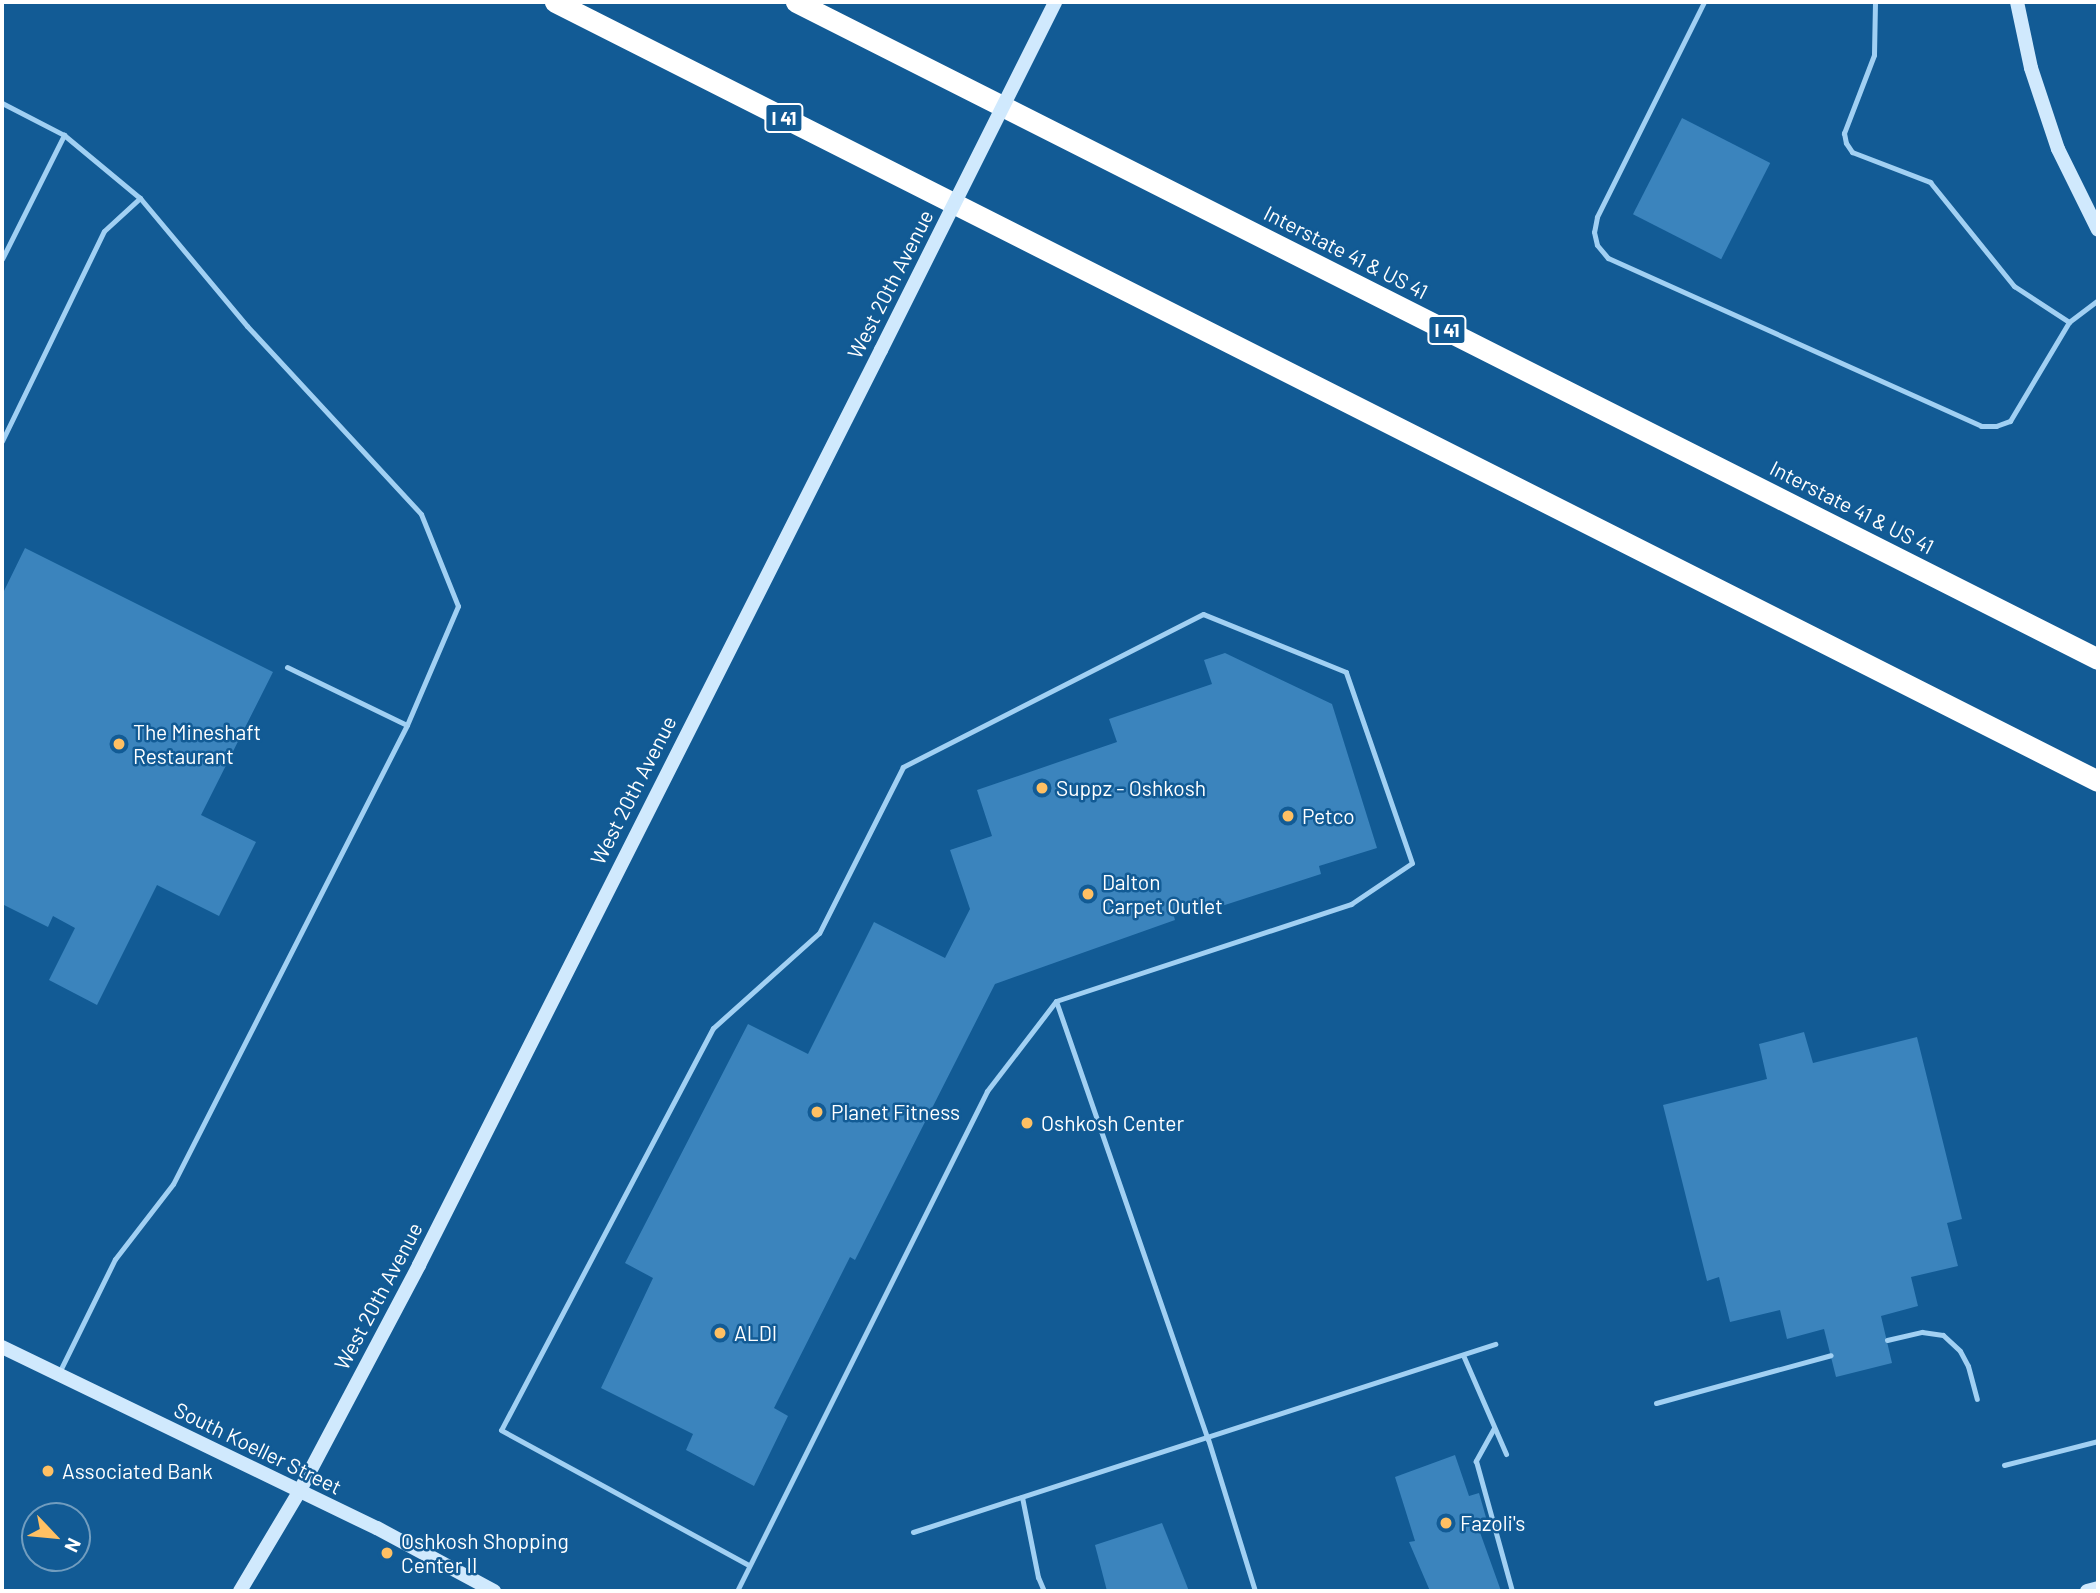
<!DOCTYPE html>
<html>
<head>
<meta charset="utf-8">
<style>
  body { margin:0 }
  #map { position:relative; width:2100px; height:1593px; overflow:hidden; background:#125b95; font-family:Barlow,sans-serif }
  div>[style] { position:absolute }
  .building>* { inset:0; background:#3b84bd; transform-origin:0 0 }
  .lane>* { height:5px; margin:-2.5px; padding:0 2.5px; transform-origin:2.5px; border-radius:2.5px; background:#a1d0f3 }
  .secondary>* { height:14px; margin:-7px; padding:0 7px; transform-origin:7px; border-radius:7px; background:#d0e9fd }
  .highway>* { height:21px; margin:-10.5px; padding:0 10.5px; transform-origin:10.5px; border-radius:10.5px; background:#fff }
  .secondary-bridge>* { height:14px; margin:-7px; padding:0 7px; transform-origin:7px; border-radius:7px; background:#d0e9fd }
  .dots>* { width:19px; height:19px; translate:-50% -50%; box-sizing:border-box; border:4px solid #125b95; border-radius:50% }
  span { translate:-50% -50%; white-space:nowrap; text-align:center; line-height:1.15; -webkit-text-stroke:5px #125b95; paint-order:stroke }
  .shield-label span { padding:2px 5px; background:#125b95; border:2px solid; border-radius:5px; -webkit-text-stroke-width:0 }
  .shield-label { font-size:19px; color:#fff; font-weight:700 }
  .street-label { font-size:21px; color:#fff }
  .poi-label { font-size:21px; color:#fff }
  .left { translate:0 -50%; text-align:left }
  .frame { position:absolute; inset:0; border:4px solid #fff; pointer-events:none }
  .north { position:absolute; left:21px; top:1502px; width:70px; height:70px; box-sizing:border-box; background:#125b95; border:2px solid #719dbf; border-radius:50%; rotate:116deg; font-size:19px; font-weight:700; line-height:28px; text-align:center; color:#fff }
  .north::after { content:''; display:block; margin:auto; width:24px; height:32px; background:#ffc063; clip-path:polygon(50% 0,100% 100%,50% 72%,0 100%) }
</style>
</head>
<body>
<div id="map">
  <div class="building">
    <div style="left:1682px;top:118px;width:99px;height:108px;rotate:27deg"></div>
    <div style="clip-path:polygon(25px 548px,273px 672px,201px 815px,256px 842px,219px 916px,157px 885px,97px 1005px,49px 980px,75px 928px,53px 916px,48px 927px,2px 904px,2px 595px)"></div>
    <div style="clip-path:polygon(1225px 653px,1332px 704px,1377px 848px,1319px 866px,1321px 874px,1197px 914px,1194px 906px,1173px 913px,1175px 920px,995px 984px,855px 1260px,850px 1257px,774px 1408px,788px 1416px,754px 1486px,686px 1450px,693px 1434px,601px 1388px,653px 1278px,625px 1263px,748px 1024px,808px 1054px,874px 922px,945px 958px,970px 909px,950px 850px,992px 836px,977px 790px,1117px 742px,1109px 719px,1212px 684px,1204px 660px)"></div>
    <div style="clip-path:polygon(1804px 1032px,1813px 1063px,1917px 1037px,1962px 1219px,1947px 1223px,1958px 1266px,1911px 1277px,1918px 1306px,1881px 1316px,1892px 1363px,1836px 1377px,1824px 1329px,1787px 1339px,1780px 1310px,1730px 1322px,1719px 1277px,1707px 1281px,1663px 1105px,1767px 1079px,1759px 1044px)"></div>
    <div style="clip-path:polygon(1455px 1455px,1469px 1496px,1479px 1493px,1487px 1521px,1477px 1524px,1501px 1591px,1430px 1591px,1409px 1542px,1415px 1541px,1395px 1477px)"></div>
    <div style="clip-path:polygon(1162px 1523px,1189px 1591px,1107px 1591px,1095px 1545px)"></div>
  </div>
  <div class="lane">
    <div style="left:1704px;top:2px;width:240px;rotate:116.5deg"></div>
    <div style="left:1597px;top:217px;width:15px;rotate:101deg"></div>
    <div style="left:1594px;top:232px;width:13px;rotate:77deg"></div>
    <div style="left:1597px;top:245px;width:17px;rotate:50deg"></div>
    <div style="left:1608px;top:258px;width:409px;rotate:24.2deg"></div>
    <div style="left:1981px;top:426px;width:15px"></div>
    <div style="left:1996px;top:426px;width:15px;rotate:-20deg"></div>
    <div style="left:2010px;top:421px;width:115px;rotate:-59.2deg"></div>
    <div style="left:2069px;top:322px;width:36px;rotate:-37deg"></div>
    <div style="left:1875px;top:2px;width:53px;rotate:91.1deg"></div>
    <div style="left:1874px;top:55px;width:84px;rotate:111deg"></div>
    <div style="left:1844px;top:133px;width:10px;rotate:79deg"></div>
    <div style="left:1846px;top:143px;width:11px;rotate:56deg"></div>
    <div style="left:1852px;top:152px;width:84px;rotate:21deg"></div>
    <div style="left:1930px;top:182px;width:134px;rotate:51.1deg"></div>
    <div style="left:2014px;top:286px;width:66px;rotate:33.2deg"></div>
    <div style="left:2px;top:103px;width:70px;rotate:27.3deg"></div>
    <div style="left:64px;top:135px;width:99px;rotate:39.7deg"></div>
    <div style="left:140px;top:198px;width:167px;rotate:50.1deg"></div>
    <div style="left:247px;top:326px;width:256px;rotate:47.2deg"></div>
    <div style="left:421px;top:514px;width:99px;rotate:68.1deg"></div>
    <div style="left:458px;top:606px;width:129px;rotate:113.2deg"></div>
    <div style="left:407px;top:725px;width:515px;rotate:117.01deg"></div>
    <div style="left:173px;top:1184px;width:95px;rotate:127.7deg"></div>
    <div style="left:115px;top:1259px;width:127px;rotate:116.2deg"></div>
    <div style="left:2px;top:259px;width:139px;rotate:-63.4deg"></div>
    <div style="left:2px;top:441px;width:233px;rotate:-64.1deg"></div>
    <div style="left:104px;top:231px;width:49px;rotate:-42.5deg"></div>
    <div style="left:287px;top:667px;width:133px;rotate:25.8deg"></div>
    <div style="left:1056px;top:1001px;width:464px;rotate:70.9deg"></div>
    <div style="left:1208px;top:1439px;width:159px;rotate:72.8deg"></div>
    <div style="left:1887px;top:1340px;width:36px;rotate:-13deg"></div>
    <div style="left:1922px;top:1332px;width:21px;rotate:8deg"></div>
    <div style="left:1943px;top:1335px;width:23px;rotate:43deg"></div>
    <div style="left:1960px;top:1351px;width:17px;rotate:62deg"></div>
    <div style="left:1968px;top:1366px;width:34px;rotate:75deg"></div>
    <div style="left:1463px;top:1355px;width:108px;rotate:66.5deg"></div>
    <div style="left:1656px;top:1403px;width:181px;rotate:-15.3deg"></div>
    <div style="left:1494px;top:1428px;width:38px;rotate:119deg"></div>
    <div style="left:1476px;top:1461px;width:135px;rotate:74.5deg"></div>
    <div style="left:2004px;top:1465px;width:97px;rotate:-14.3deg"></div>
    <div style="left:1022px;top:1497px;width:82px;rotate:78.7deg"></div>
    <div style="left:1038px;top:1577px;width:15px;rotate:67deg"></div>
    <div style="left:913px;top:1532px;width:612px;rotate:-17.9deg"></div>
    <div style="left:737px;top:1591px;width:559px;rotate:-63.43deg"></div>
    <div style="left:987px;top:1091px;width:113px;rotate:-52.5deg"></div>
    <div style="left:1056px;top:1001px;width:311px;rotate:-18.2deg"></div>
    <div style="left:1351px;top:904px;width:73px;rotate:-33.9deg"></div>
    <div style="left:1412px;top:863px;width:202px;rotate:-109.1deg"></div>
    <div style="left:1346px;top:672px;width:154px;rotate:-157.9deg"></div>
    <div style="left:1203px;top:614px;width:337px;rotate:153deg"></div>
    <div style="left:903px;top:767px;width:186px;rotate:116.8deg"></div>
    <div style="left:819px;top:933px;width:142px;rotate:138.1deg"></div>
    <div style="left:713px;top:1028px;width:454px;rotate:117.8deg"></div>
    <div style="left:501px;top:1430px;width:282px;rotate:28.6deg"></div>
  </div>
  <div class="secondary">
    <div style="left:2017px;top:2px;width:67px;rotate:78deg"></div>
    <div style="left:2031px;top:68px;width:85px;rotate:71.6deg"></div>
    <div style="left:2058px;top:149px;width:90px;rotate:63.7deg"></div>
    <div style="left:2px;top:1347px;width:416px;rotate:25.8deg"></div>
    <div style="left:377px;top:1528px;width:133px;rotate:28.3deg"></div>
    <div style="left:240px;top:1591px;width:115px;rotate:-59.2deg"></div>
    <div style="left:299px;top:1492px;width:257px;rotate:-62.1deg"></div>
    <div style="left:419px;top:1265px;width:1025px;rotate:-63.21deg"></div>
    <div style="left:2087px;top:1591px;width:11px;rotate:-15deg"></div>
  </div>
  <div class="highway">
    <div style="left:555px;top:2px;width:1728px;rotate:26.79deg"></div>
    <div style="left:796px;top:2px;width:1458px;rotate:26.78deg"></div>
  </div>
  <div class="secondary-bridge">
    <div style="left:881px;top:350px;width:389px;rotate:-63.4deg"></div>
  </div>
  <div class="dots">
    <div style="left:119px;top:744px;background:#ffc063"></div>
    <div style="left:1042px;top:788px;background:#ffc063"></div>
    <div style="left:1288px;top:816px;background:#ffc063"></div>
    <div style="left:1088px;top:894px;background:#ffc063"></div>
    <div style="left:817px;top:1112px;background:#ffc063"></div>
    <div style="left:1027px;top:1123px;background:#ffc063"></div>
    <div style="left:720px;top:1333px;background:#ffc063"></div>
    <div style="left:48px;top:1471px;background:#ffc063"></div>
    <div style="left:1446px;top:1523px;background:#ffc063"></div>
    <div style="left:387px;top:1553px;background:#ffc063"></div>
  </div>
  <div class="shield-label">
    <span style="left:784px;top:118px">I 41</span>
    <span style="left:1447px;top:330px">I 41</span>
  </div>
  <div class="street-label">
    <span style="left:1346px;top:252px;rotate:27deg">Interstate 41 &amp; US 41</span>
    <span style="left:890px;top:284px;rotate:-63deg">West 20th Avenue</span>
    <span style="left:1852px;top:507px;rotate:27deg">Interstate 41 &amp; US 41</span>
    <span style="left:633px;top:790px;rotate:-63deg">West 20th Avenue</span>
    <span style="left:378px;top:1296px;rotate:-62deg">West 20th Avenue</span>
    <span style="left:258px;top:1448px;rotate:26deg">South Koeller Street</span>
  </div>
  <div class="poi-label">
    <span class="left" style="left:133px;top:744px">The Mineshaft<br>Restaurant</span>
    <span class="left" style="left:1056px;top:788px">Suppz - Oshkosh</span>
    <span class="left" style="left:1302px;top:816px">Petco</span>
    <span class="left" style="left:1102px;top:894px">Dalton<br>Carpet Outlet</span>
    <span class="left" style="left:831px;top:1112px">Planet Fitness</span>
    <span class="left" style="left:1041px;top:1123px">Oshkosh Center</span>
    <span class="left" style="left:734px;top:1333px">ALDI</span>
    <span class="left" style="left:62px;top:1471px">Associated Bank</span>
    <span class="left" style="left:1460px;top:1523px">Fazoli's</span>
    <span class="left" style="left:401px;top:1553px">Oshkosh Shopping<br>Center II</span>
  </div>
  <div class="frame"></div>
  <div class="north">N</div>
</div>
</body>
</html>
